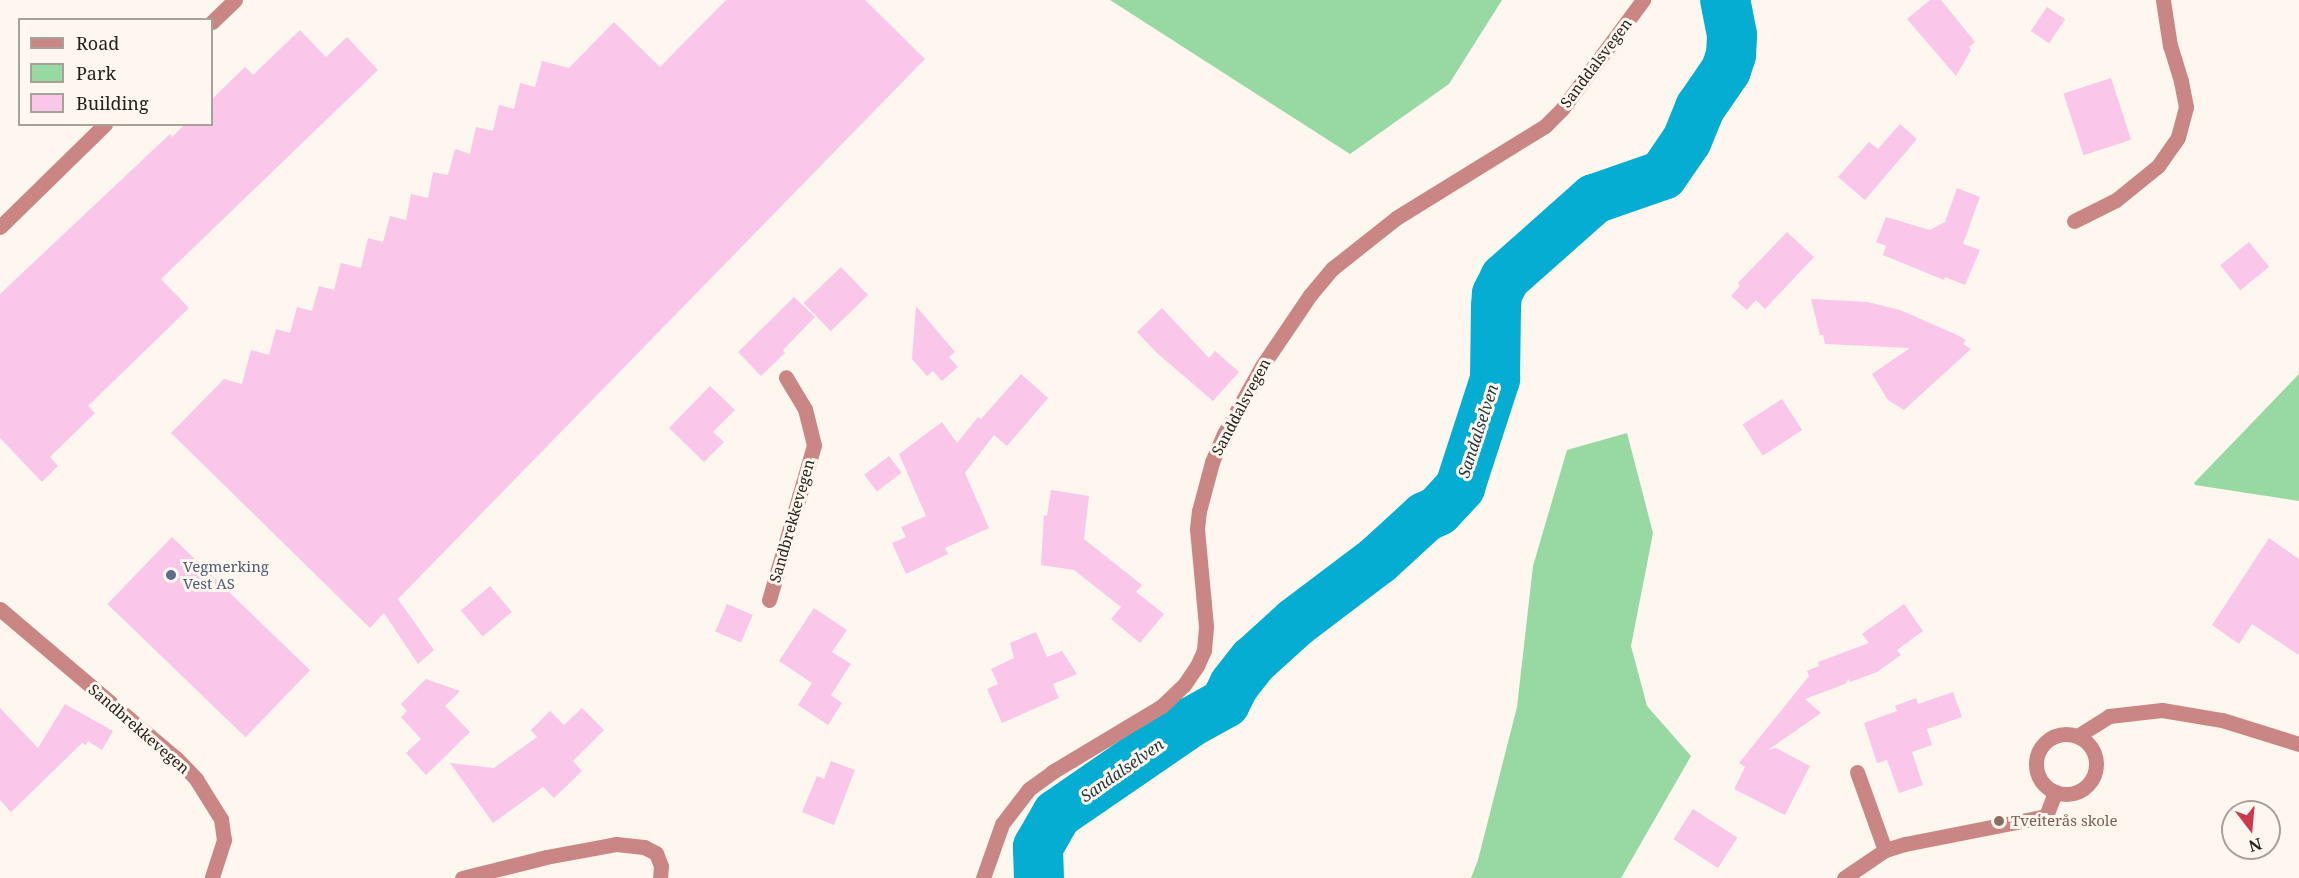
<!DOCTYPE html>
<html>
<head>
<meta charset="utf-8">
<style>
  body { margin:0 }
  #map { position:relative; width:2299px; height:878px; overflow:hidden; background:#fdf7f0; font-family:"Noto Serif",serif }
  div>[style] { position:absolute }
  .green>* { inset:0; background:#97d8a3 }
  .river>* { height:50px; margin:-25px; padding:0 25px; transform-origin:25px; border-radius:25px; background:#04add1 }
  .building>* { inset:0; background:#fac6e9; transform-origin:0 0 }
  .minor>* { height:15px; margin:-7.5px; padding:0 7.5px; transform-origin:7.5px; border-radius:7.5px; background:#ca8685 }
  .minor>.ring { margin:-7.5px; padding:0; box-sizing:content-box; background:none; border:15px solid #ca8685; border-radius:50% }
  .dots>* { width:16px; height:16px; translate:-50% -50%; box-sizing:border-box; border:3px solid #fdf7f0; border-radius:50% }
  span { translate:-50% -50%; white-space:nowrap; text-align:center; line-height:1.15; -webkit-text-stroke:6px #fdf7f0; paint-order:stroke }
  .street-label { font-size:15px; color:#26211a }
  .service-label { font-size:15px; color:#4e5e75 }
  .left { translate:0 -50%; text-align:left }
  .education-label { font-size:15px; color:#785e54 }
  .water-label { font-size:16px; color:#21383f; font-style:italic }
  .legend { position:absolute; left:18px; top:18px; width:195px; height:108px; box-sizing:border-box; background:#fdf7f0; border:2px solid #a7a19a; margin:0; padding:8px 10px; list-style:none; font-size:18px; color:#26211a }
  .legend li { display:flex; align-items:center; gap:12px; height:30px }
  .legend b { width:30px; border:2px solid #a7a19a }
  .north { position:absolute; left:2221px; top:800px; width:60px; height:60px; box-sizing:border-box; background:#fdf7f0; border:2px solid #a7a19a; border-radius:50%; rotate:164deg; font-size:16px; font-weight:700; line-height:24px; text-align:center; color:#26211a }
  .north::after { content:''; display:block; margin:auto; width:21px; height:27px; background:#ca3a4c; clip-path:polygon(50% 0,100% 100%,50% 72%,0 100%) }
</style>
</head>
<body>
<div id="map">
  <div class="green">
    <div style="clip-path:polygon(1110px 0,1502px 0,1449px 84px,1350px 154px)"></div>
    <div style="clip-path:polygon(2299px 374px,2299px 501px,2195px 485px,2194px 483px)"></div>
    <div style="clip-path:polygon(1627px 433px,1653px 533px,1631px 646px,1647px 706px,1691px 756px,1621px 878px,1471px 878px,1478px 860px,1517px 707px,1533px 566px,1567px 450px)"></div>
  </div>
  <div class="river">
    <div style="left:1039px;top:878px;width:31px;rotate:-92deg"></div>
    <div style="left:1038px;top:847px;width:38px;rotate:-60deg"></div>
    <div style="left:1057px;top:814px;width:163px;rotate:-34.5deg"></div>
    <div style="left:1191px;top:722px;width:39px;rotate:-29deg"></div>
    <div style="left:1225px;top:703px;width:20px;rotate:-63deg"></div>
    <div style="left:1234px;top:685px;width:31px;rotate:-52deg"></div>
    <div style="left:1253px;top:661px;width:58px;rotate:-42.2deg"></div>
    <div style="left:1296px;top:622px;width:103px;rotate:-37.1deg"></div>
    <div style="left:1378px;top:560px;width:64px;rotate:-42.5deg"></div>
    <div style="left:1425px;top:517px;width:14px;rotate:-25deg"></div>
    <div style="left:1438px;top:511px;width:33px;rotate:-47deg"></div>
    <div style="left:1460px;top:487px;width:114px;rotate:-72deg"></div>
    <div style="left:1495px;top:379px;width:72px;rotate:-89.2deg"></div>
    <div style="left:1496px;top:307px;width:13px;rotate:-86deg"></div>
    <div style="left:1497px;top:294px;width:18px;rotate:-63deg"></div>
    <div style="left:1505px;top:278px;width:119px;rotate:-41.6deg"></div>
    <div style="left:1594px;top:199px;width:73px;rotate:-19.2deg"></div>
    <div style="left:1663px;top:175px;width:42px;rotate:-55.6deg"></div>
    <div style="left:1687px;top:140px;width:35px;rotate:-68deg"></div>
    <div style="left:1700px;top:108px;width:46px;rotate:-55.6deg"></div>
    <div style="left:1726px;top:70px;width:16px;rotate:-72deg"></div>
    <div style="left:1731px;top:55px;width:20px;rotate:-87deg"></div>
    <div style="left:1732px;top:35px;width:36px;rotate:-101deg"></div>
  </div>
  <div class="building">
    <div style="clip-path:polygon(726px 0,865px 0,925px 59px,398px 599px,434px 650px,418px 664px,384px 613px,370px 628px,171px 433px,224px 379px,242px 384px,251px 350px,269px 355px,276px 329px,290px 333px,297px 307px,312px 311px,319px 286px,334px 290px,341px 263px,361px 268px,368px 238px,383px 242px,390px 216px,406px 220px,411px 194px,428px 198px,433px 172px,448px 175px,455px 149px,470px 154px,476px 127px,493px 131px,499px 105px,514px 109px,520px 83px,535px 87px,542px 61px,569px 68px,614px 22px,660px 67px)"></div>
    <div style="clip-path:polygon(1930px 0,1941px 0,1975px 42px,1969px 47px,1971px 50px,1956px 76px,1907px 19px)"></div>
    <div style="left:2047px;top:7px;width:22px;height:29px;rotate:34deg"></div>
    <div style="clip-path:polygon(300px 30px,326px 57px,347px 37px,378px 70px,161px 279px,189px 308px,88px 406px,95px 413px,50px 457px,58px 466px,42px 482px,0 438px,0 294px,170px 134px,172px 137px,185px 124px,212px 124px,212px 99px,245px 67px,253px 75px)"></div>
    <div style="left:2111px;top:78px;width:65px;height:50px;rotate:72deg"></div>
    <div style="clip-path:polygon(1900px 124px,1917px 139px,1865px 200px,1838px 177px,1869px 142px,1878px 149px)"></div>
    <div style="clip-path:polygon(1957px 188px,1980px 197px,1963px 244px,1980px 250px,1965px 285px,1945px 277px,1944px 280px,1883px 255px,1886px 246px,1876px 242px,1886px 217px,1930px 230px,1945px 222px)"></div>
    <div style="clip-path:polygon(1787px 232px,1814px 257px,1765px 309px,1756px 300px,1747px 310px,1731px 296px,1740px 286px,1738px 283px)"></div>
    <div style="left:2249px;top:242px;width:32px;height:37px;rotate:51deg"></div>
    <div style="left:841px;top:267px;width:39px;height:52px;rotate:46deg"></div>
    <div style="clip-path:polygon(794px 297px,815px 317px,783px 350px,785px 353px,761px 376px,738px 352px)"></div>
    <div style="clip-path:polygon(1811px 299px,1868px 302px,1900px 310px,1955px 334px,1966px 340px,1963px 344px,1971px 349px,1904px 410px,1888px 400px,1872px 374px,1910px 348px,1825px 344px,1823px 335px,1820px 335px)"></div>
    <div style="clip-path:polygon(916px 306px,955px 352px,949px 357px,958px 367px,942px 381px,933px 371px,927px 376px,912px 359px)"></div>
    <div style="clip-path:polygon(1162px 308px,1209px 358px,1215px 351px,1239px 372px,1213px 401px,1157px 353px,1137px 332px)"></div>
    <div style="clip-path:polygon(1021px 374px,1048px 398px,1007px 446px,994px 435px,965px 473px,989px 528px,945px 548px,948px 554px,906px 574px,892px 543px,906px 537px,901px 527px,926px 516px,899px 454px,942px 422px,957px 443px,978px 417px,981px 419px)"></div>
    <div style="clip-path:polygon(710px 386px,735px 410px,713px 432px,724px 442px,704px 462px,669px 428px)"></div>
    <div style="left:1782px;top:399px;width:37px;height:47px;rotate:57deg"></div>
    <div style="left:889px;top:456px;width:21px;height:31px;rotate:53deg"></div>
    <div style="clip-path:polygon(1051px 490px,1089px 496px,1084px 539px,1142px 585px,1136px 592px,1164px 614px,1140px 643px,1111px 619px,1121px 607px,1074px 570px,1041px 565px,1044px 515px,1047px 516px)"></div>
    <div style="left:172px;top:537px;width:192px;height:93px;rotate:44deg"></div>
    <div style="clip-path:polygon(2269px 538px,2299px 559px,2299px 655px,2252px 624px,2239px 644px,2212px 625px)"></div>
    <div style="left:490px;top:586px;width:34px;height:38px;rotate:50deg"></div>
    <div style="left:727px;top:604px;width:28px;height:30px;rotate:23deg"></div>
    <div style="clip-path:polygon(1904px 604px,1923px 631px,1897px 650px,1901px 655px,1877px 672px,1850px 682px,1849px 679px,1845px 684px,1805px 699px,1821px 713px,1768px 750px,1776px 748px,1810px 766px,1785px 815px,1734px 789px,1745px 767px,1739px 763px,1809px 676px,1807px 671px,1819px 666px,1818px 662px,1869px 643px,1862px 634px)"></div>
    <div style="clip-path:polygon(814px 608px,847px 630px,832px 652px,851px 664px,831px 695px,842px 703px,828px 725px,798px 705px,812px 683px,779px 661px)"></div>
    <div style="clip-path:polygon(1036px 632px,1047px 657px,1062px 651px,1077px 674px,1053px 684px,1059px 698px,1002px 723px,987px 689px,998px 684px,991px 669px,1014px 658px,1010px 643px)"></div>
    <div style="clip-path:polygon(426px 679px,460px 691px,445px 706px,470px 732px,426px 775px,406px 753px,421px 739px,401px 717px,407px 711px,401px 704px)"></div>
    <div style="clip-path:polygon(1953px 692px,1962px 717px,1927px 729px,1932px 745px,1912px 752px,1923px 785px,1899px 793px,1887px 760px,1877px 763px,1864px 723px,1897px 711px,1895px 706px,1916px 698px,1918px 704px)"></div>
    <div style="clip-path:polygon(65px 704px,113px 731px,102px 750px,88px 741px,86px 745px,82px 743px,11px 812px,0 800px,0 708px,38px 748px)"></div>
    <div style="clip-path:polygon(582px 708px,604px 730px,573px 761px,582px 771px,554px 798px,543px 787px,493px 823px,450px 763px,494px 768px,537px 737px,531px 730px,550px 711px,564px 725px)"></div>
    <div style="clip-path:polygon(831px 761px,855px 770px,834px 825px,802px 812px,817px 776px,824px 779px)"></div>
    <div style="left:1693px;top:809px;width:53px;height:36px;rotate:33deg"></div>
  </div>
  <div class="minor">
    <div style="left:212px;top:22px;width:32px;rotate:-44deg"></div>
    <div style="left:2074px;top:221px;width:47px;rotate:-26.6deg"></div>
    <div style="left:2116px;top:200px;width:54px;rotate:-39deg"></div>
    <div style="left:2158px;top:166px;width:35px;rotate:-55deg"></div>
    <div style="left:2178px;top:137px;width:31px;rotate:-75deg"></div>
    <div style="left:2186px;top:107px;width:26px;rotate:-101deg"></div>
    <div style="left:2181px;top:81px;width:37px;rotate:-107deg"></div>
    <div style="left:2170px;top:46px;width:47px;rotate:-98.7deg"></div>
    <div style="left:0;top:227px;width:147px;rotate:-44.4deg"></div>
    <div style="left:769px;top:600px;width:161px;rotate:-73.8deg"></div>
    <div style="left:814px;top:445px;width:37px;rotate:-104deg"></div>
    <div style="left:805px;top:409px;width:37px;rotate:-121deg"></div>
    <div style="left:0;top:609px;width:231px;rotate:40.3deg"></div>
    <div style="left:176px;top:758px;width:29px;rotate:46deg"></div>
    <div style="left:196px;top:779px;width:47px;rotate:58deg"></div>
    <div style="left:221px;top:819px;width:21px;rotate:82deg"></div>
    <div style="left:224px;top:840px;width:40px;rotate:108deg"></div>
    <div class="ring" style="left:2036px;top:734px;width:45px;height:45px"></div>
    <div style="left:2079px;top:735px;width:36px;rotate:-32deg"></div>
    <div style="left:2109px;top:716px;width:53px;rotate:-6.5deg"></div>
    <div style="left:2162px;top:710px;width:61px;rotate:9.5deg"></div>
    <div style="left:2222px;top:720px;width:81px;rotate:17.3deg"></div>
    <div style="left:1857px;top:772px;width:83px;rotate:70.3deg"></div>
    <div style="left:462px;top:878px;width:87px;rotate:-14deg"></div>
    <div style="left:546px;top:857px;width:71px;rotate:-10.5deg"></div>
    <div style="left:616px;top:844px;width:28px;rotate:6deg"></div>
    <div style="left:644px;top:847px;width:13px;rotate:27deg"></div>
    <div style="left:656px;top:853px;width:14px;rotate:69deg"></div>
    <div style="left:661px;top:866px;width:12px;rotate:95deg"></div>
    <div style="left:983px;top:878px;width:57px;rotate:-70.6deg"></div>
    <div style="left:1002px;top:824px;width:44px;rotate:-52.4deg"></div>
    <div style="left:1029px;top:789px;width:29px;rotate:-36deg"></div>
    <div style="left:1052px;top:772px;width:128px;rotate:-31deg"></div>
    <div style="left:1162px;top:706px;width:30px;rotate:-44deg"></div>
    <div style="left:1184px;top:685px;width:23px;rotate:-56deg"></div>
    <div style="left:1197px;top:666px;width:17px;rotate:-66deg"></div>
    <div style="left:1204px;top:650px;width:24px;rotate:-85deg"></div>
    <div style="left:1206px;top:626px;width:97px;rotate:-95.3deg"></div>
    <div style="left:1197px;top:529px;width:18px;rotate:-84deg"></div>
    <div style="left:1199px;top:511px;width:51px;rotate:-75.1deg"></div>
    <div style="left:1212px;top:462px;width:30px;rotate:-67deg"></div>
    <div style="left:1224px;top:434px;width:78px;rotate:-60.8deg"></div>
    <div style="left:1262px;top:366px;width:86px;rotate:-55.9deg"></div>
    <div style="left:1310px;top:295px;width:35px;rotate:-50deg"></div>
    <div style="left:1333px;top:268px;width:80px;rotate:-38.4deg"></div>
    <div style="left:1396px;top:218px;width:175px;rotate:-31.7deg"></div>
    <div style="left:1545px;top:126px;width:24px;rotate:-45deg"></div>
    <div style="left:1562px;top:109px;width:136px;rotate:-53.4deg"></div>
    <div style="left:1844px;top:878px;width:50px;rotate:-34.3deg"></div>
    <div style="left:1885px;top:850px;width:21px;rotate:-17deg"></div>
    <div style="left:1905px;top:844px;width:144px;rotate:-11.2deg"></div>
    <div style="left:2046px;top:816px;width:26px;rotate:-69deg"></div>
  </div>
  <div class="dots">
    <div style="left:171px;top:575px;background:#5c6f8a"></div>
    <div style="left:1999px;top:821px;background:#8d6e63"></div>
  </div>
  <div class="street-label">
    <span style="left:1596px;top:63px;rotate:-53deg">Sanddalsvegen</span>
    <span style="left:1241px;top:407px;rotate:-62deg">Sanddalsvegen</span>
    <span style="left:792px;top:521px;rotate:-74deg">Sandbrekkevegen</span>
    <span style="left:139px;top:729px;rotate:41deg">Sandbrekkevegen</span>
  </div>
  <div class="service-label">
    <span class="left" style="left:183px;top:575px">Vegmerking<br>Vest AS</span>
  </div>
  <div class="education-label">
    <span class="left" style="left:2011px;top:821px">Tveiterås skole</span>
  </div>
  <div class="water-label">
    <span style="left:1478px;top:431px;rotate:-72deg">Sandalselven</span>
    <span style="left:1122px;top:770px;rotate:-35deg">Sandalselven</span>
  </div>
  <ul class="legend">
  <li><b style="height:8px;background:#ca8685"></b>Road</li>
  <li><b style="height:16px;background:#97d8a3"></b>Park</li>
  <li><b style="height:16px;background:#fac6e9"></b>Building</li>
  </ul>
  <div class="north">N</div>
</div>
</body>
</html>
